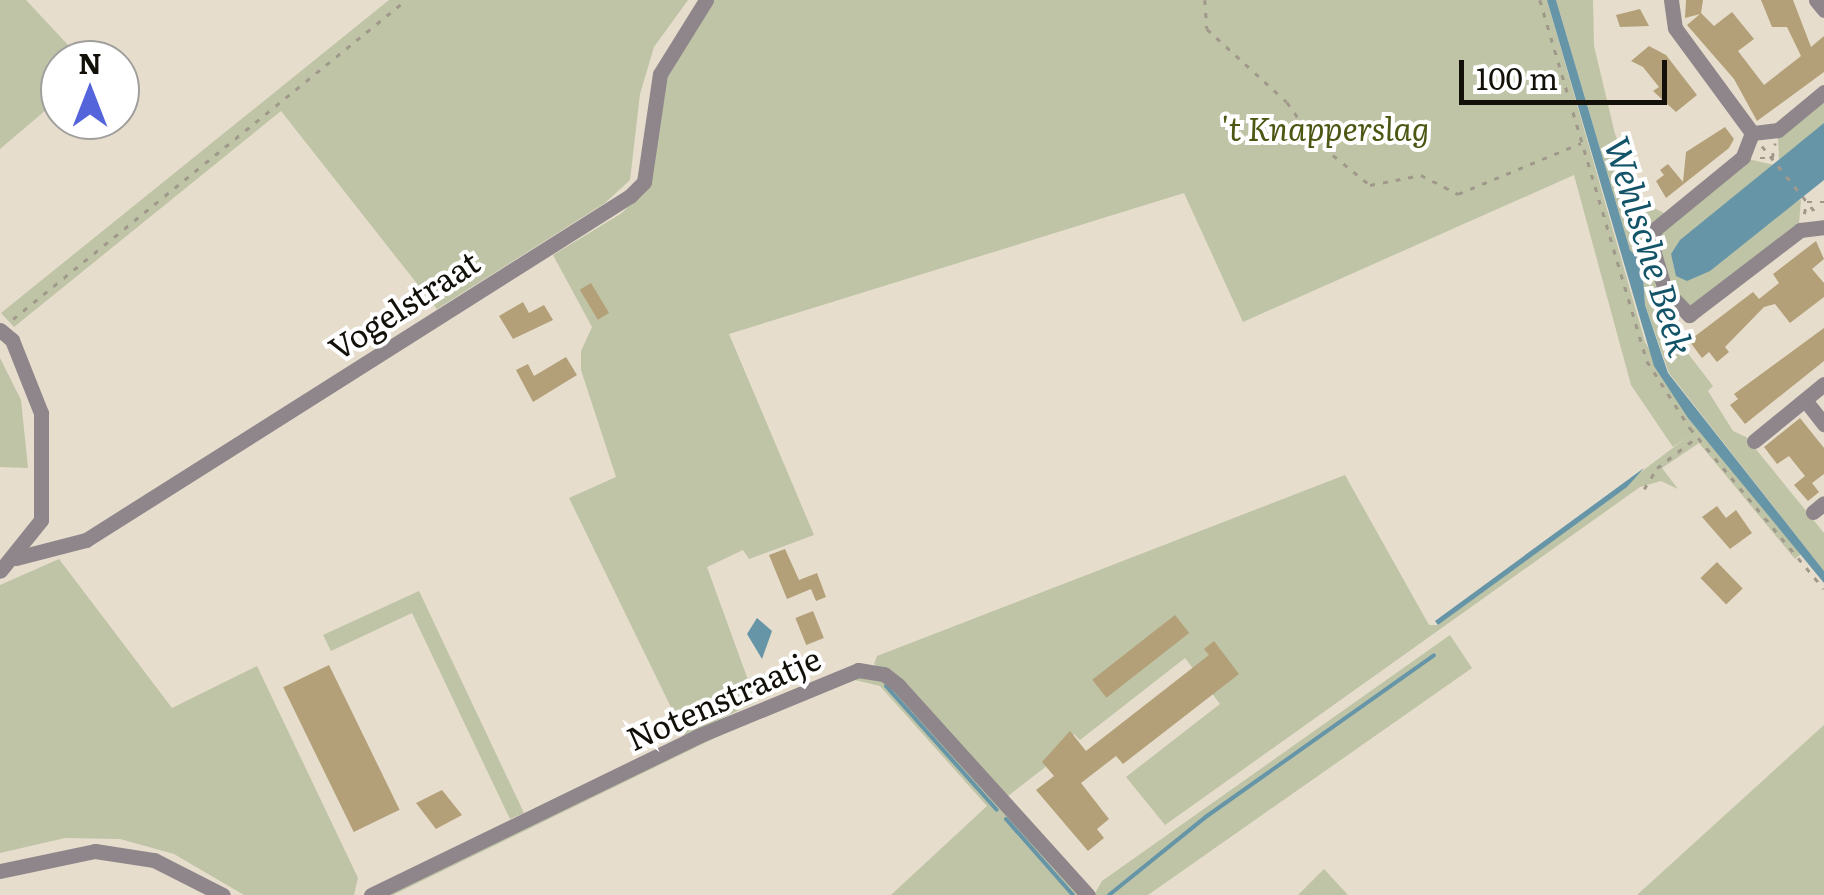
<!DOCTYPE html>
<html>
<head>
<meta charset="utf-8">
<style>
  body { margin:0 }
  #map { position:relative; width:1824px; height:895px; overflow:hidden; background:#e6ddcc; font-family:Literata,serif }
  div>[style] { position:absolute }
  .green>* { inset:0; background:#bec4a5 }
  .water>* { inset:0; background:#6695a8 }
  .stream>* { height:4px; margin:-2px; padding:0 2px; transform-origin:2px; border-radius:2px; background:#6695a8 }
  .building>* { inset:0; background:#b3a078; transform-origin:0 0 }
  .path>* { height:2.5px; margin-top:-1.25px; transform-origin:0; background:repeating-linear-gradient(90deg,#a0998b 0 5px,transparent 0 13px) }
  .minor>* { height:15px; margin:-7.5px; padding:0 7.5px; transform-origin:7.5px; border-radius:7.5px; background:#8e868b }
  span { translate:-50% -50%; white-space:nowrap; text-align:center; line-height:1.15; -webkit-text-stroke:8px #fff; paint-order:stroke }
  .park-label { font-size:32px; color:#4d5613; font-style:italic }
  .street-label { font-size:32px; color:#13100a }
  .water-label { font-size:35px; color:#145469; font-style:italic }
  .north { position:absolute; left:40px; top:40px; width:100px; height:100px; box-sizing:border-box; background:#fff; border:2px solid #a19f9d; border-radius:50%; rotate:0deg; font-size:28px; font-weight:700; line-height:40px; text-align:center; color:#13100a }
  .north::after { content:''; display:block; margin:auto; width:35px; height:45px; background:#5464da; clip-path:polygon(50% 0,100% 100%,50% 72%,0 100%) }
  .scale { position:absolute; left:1459px; top:60px; width:208px; height:45px; box-sizing:border-box; border:5px solid #13100a; border-top:0; padding-left:12px; font-size:30px; line-height:35px; white-space:nowrap; color:#13100a; -webkit-text-stroke:8px #fff; paint-order:stroke }
</style>
</head>
<body>
<div id="map">
  <div class="green">
    <div style="clip-path:polygon(0 0,26px 0,82px 60px,60px 60px,60px 98px,0 149px)"></div>
    <div style="clip-path:polygon(389px 0,688px 0,654px 47px,640px 94px,630px 180px,605px 203px,437px 309px,281px 111px,14px 327px,1px 313px)"></div>
    <div style="clip-path:polygon(714px 0,1547px 0,1645px 342px,1688px 418px,1801px 554px,1795px 559px,1699px 443px,1662px 468px,1678px 489px,1661px 481px,1640px 487px,1165px 825px,1126px 777px,1220px 704px,1185px 658px,1080px 740px,1074px 734px,1052px 751px,1057px 758px,1004px 799px,874px 664px,877px 656px,1345px 475px,1429px 625px,1438px 625px,1690px 435px,1673px 447px,1631px 385px,1574px 175px,1243px 322px,1184px 193px,729px 334px,814px 535px,749px 559px,743px 550px,707px 567px,756px 702px,685px 736px,569px 498px,616px 477px,581px 370px,581px 351px,592px 327px,553px 255px,622px 213px,645px 190px,663px 78px)"></div>
    <div style="clip-path:polygon(1556px 0,1593px 0,1594px 46px,1615px 134px,1642px 202px,1666px 214px,1644px 236px,1674px 310px,1663px 321px,1713px 386px,1708px 391px,1733px 431px,1746px 437px,1824px 533px,1824px 571px,1669px 373px,1645px 305px,1642px 262px,1630px 250px)"></div>
    <div style="clip-path:polygon(1824px 99px,1824px 129px,1779px 161px,1778px 136px)"></div>
    <div style="clip-path:polygon(1748px 159px,1774px 165px,1731px 246px,1801px 199px,1799px 224px,1690px 308px,1668px 284px,1657px 235px)"></div>
    <div style="clip-path:polygon(0 358px,21px 400px,28px 468px,0 467px)"></div>
    <div style="clip-path:polygon(59px 559px,172px 708px,257px 666px,358px 878px,354px 895px,244px 895px,174px 854px,120px 839px,65px 838px,0 853px,0 585px)"></div>
    <div style="clip-path:polygon(419px 591px,524px 813px,510px 819px,412px 613px,331px 651px,323px 635px)"></div>
    <div style="clip-path:polygon(1450px 635px,1472px 668px,1148px 895px,1094px 895px,1102px 881px)"></div>
    <div style="clip-path:polygon(865px 674px,888px 683px,1082px 895px,891px 895px,987px 806px,880px 686px,855px 680px,758px 717px,393px 895px,376px 895px,749px 716px)"></div>
    <div style="clip-path:polygon(1824px 725px,1824px 895px,1637px 895px)"></div>
    <div style="clip-path:polygon(1324px 869px,1348px 895px,1298px 895px)"></div>
  </div>
  <div class="water">
    <div style="clip-path:polygon(1547px 0,1556px 0,1630px 250px,1642px 262px,1645px 305px,1668px 373px,1824px 571px,1824px 583px,1688px 418px,1654px 366px)"></div>
    <div style="clip-path:polygon(1824px 123px,1824px 180px,1710px 271px,1687px 281px,1676px 276px,1671px 254px,1680px 240px)"></div>
    <div style="clip-path:polygon(1644px 468px,1627px 487px,1438px 625px,1435px 621px)"></div>
    <div style="clip-path:polygon(757px 618px,772px 631px,762px 659px,747px 634px)"></div>
  </div>
  <div class="stream">
    <div style="left:886px;top:686px;width:166px;rotate:48.2deg"></div>
    <div style="left:1006px;top:819px;width:101px;rotate:48.6deg"></div>
    <div style="left:1109px;top:895px;width:126px;rotate:-38.9deg"></div>
    <div style="left:1207px;top:816px;width:278px;rotate:-35.3deg"></div>
  </div>
  <div class="building">
    <div style="clip-path:polygon(1686px 0,1703px 0,1701px 13px,1714px 26px,1732px 12px,1754px 39px,1738px 51px,1764px 85px,1801px 56px,1787px 27px,1772px 27px,1761px 0,1793px 0,1811px 47px,1824px 36px,1824px 72px,1757px 121px,1734px 79px,1687px 25px,1700px 14px,1685px 18px)"></div>
    <div style="clip-path:polygon(1640px 9px,1649px 26px,1620px 27px,1616px 15px)"></div>
    <div style="clip-path:polygon(1649px 46px,1666px 55px,1697px 95px,1676px 112px,1653px 91px,1659px 87px,1643px 67px,1631px 61px)"></div>
    <div style="clip-path:polygon(1725px 127px,1734px 139px,1729px 148px,1666px 198px,1656px 181px,1664px 175px,1660px 170px,1668px 164px,1683px 182px,1686px 152px)"></div>
    <div style="clip-path:polygon(1816px 241px,1824px 259px,1812px 269px,1824px 283px,1824px 297px,1790px 323px,1775px 304px,1764px 307px,1725px 347px,1729px 352px,1717px 362px,1709px 352px,1702px 358px,1690px 342px,1694px 337px,1753px 292px,1759px 299px,1779px 283px,1773px 274px)"></div>
    <div style="left:591px;top:283px;width:35px;height:13px;rotate:59deg"></div>
    <div style="clip-path:polygon(523px 302px,529px 313px,544px 305px,553px 320px,513px 339px,499px 316px)"></div>
    <div style="clip-path:polygon(1824px 328px,1824px 361px,1745px 424px,1730px 405px,1738px 399px,1734px 394px)"></div>
    <div style="clip-path:polygon(566px 357px,577px 375px,533px 402px,516px 370px,528px 364px,534px 376px)"></div>
    <div style="clip-path:polygon(1800px 418px,1824px 448px,1824px 474px,1812px 483px,1819px 492px,1808px 501px,1794px 485px,1805px 476px,1789px 456px,1777px 464px,1764px 447px)"></div>
    <div style="clip-path:polygon(1717px 506px,1726px 518px,1736px 510px,1752px 533px,1730px 549px,1702px 517px)"></div>
    <div style="clip-path:polygon(785px 549px,799px 580px,817px 573px,826px 597px,816px 601px,811px 589px,787px 599px,769px 555px)"></div>
    <div style="left:1717px;top:562px;width:37px;height:23px;rotate:46deg"></div>
    <div style="left:813px;top:611px;width:29px;height:19px;rotate:68deg"></div>
    <div style="left:1175px;top:615px;width:23px;height:105px;rotate:52deg"></div>
    <div style="clip-path:polygon(1214px 641px,1239px 674px,1123px 764px,1116px 756px,1081px 783px,1109px 819px,1097px 829px,1104px 838px,1088px 851px,1036px 790px,1054px 776px,1042px 762px,1070px 731px,1086px 751px,1209px 655px,1204px 649px)"></div>
    <div style="left:329px;top:665px;width:161px;height:51px;rotate:64deg"></div>
    <div style="clip-path:polygon(442px 790px,462px 815px,436px 829px,416px 803px)"></div>
  </div>
  <div class="path">
    <div style="left:1205px;top:0;width:29px;rotate:86deg"></div>
    <div style="left:1207px;top:29px;width:108px;rotate:42.4deg"></div>
    <div style="left:1287px;top:102px;width:45px;rotate:54.9deg"></div>
    <div style="left:1313px;top:139px;width:73px;rotate:38.9deg"></div>
    <div style="left:1370px;top:185px;width:52px;rotate:-11.1deg"></div>
    <div style="left:1421px;top:175px;width:42px;rotate:27.2deg"></div>
    <div style="left:1458px;top:194px;width:133px;rotate:-22.5deg"></div>
    <div style="left:1540px;top:0;width:377px;rotate:73.5deg"></div>
    <div style="left:1647px;top:361px;width:80px;rotate:57.3deg"></div>
    <div style="left:1690px;top:428px;width:209px;rotate:50.2deg"></div>
    <div style="left:1762px;top:146px;width:86px;rotate:51.1deg"></div>
    <div style="left:1760px;top:158px;width:12px"></div>
    <div style="left:1772px;top:158px;width:15px;rotate:-79deg"></div>
    <div style="left:1804px;top:214px;width:12px;rotate:-76deg"></div>
    <div style="left:1807px;top:202px;width:17px"></div>
    <div style="left:13px;top:319px;width:506px;rotate:-39.07deg"></div>
    <div style="left:1644px;top:489px;width:25px;rotate:-58deg"></div>
    <div style="left:1657px;top:468px;width:49px;rotate:-37.6deg"></div>
  </div>
  <div class="minor">
    <div style="left:1671px;top:0;width:28px;rotate:82deg"></div>
    <div style="left:1675px;top:28px;width:130px;rotate:53.7deg"></div>
    <div style="left:1816px;top:0;width:13px;rotate:51deg"></div>
    <div style="left:1824px;top:92px;width:60px;rotate:140.4deg"></div>
    <div style="left:1778px;top:130px;width:26px;rotate:173deg"></div>
    <div style="left:1752px;top:133px;width:26px;rotate:111deg"></div>
    <div style="left:1743px;top:157px;width:114px;rotate:140.7deg"></div>
    <div style="left:1655px;top:229px;width:15px;rotate:106deg"></div>
    <div style="left:1651px;top:243px;width:49px;rotate:73.4deg"></div>
    <div style="left:1665px;top:290px;width:35px;rotate:46deg"></div>
    <div style="left:1689px;top:315px;width:140px;rotate:-37.4deg"></div>
    <div style="left:1800px;top:230px;width:24px;rotate:-7deg"></div>
    <div style="left:0;top:330px;width:16px;rotate:40deg"></div>
    <div style="left:12px;top:340px;width:79px;rotate:68.3deg"></div>
    <div style="left:41px;top:413px;width:107px;rotate:90deg"></div>
    <div style="left:41px;top:520px;width:65px;rotate:128.8deg"></div>
    <div style="left:1805px;top:400px;width:31px;rotate:52deg"></div>
    <div style="left:1754px;top:441px;width:90px;rotate:-39.2deg"></div>
    <div style="left:1813px;top:512px;width:14px;rotate:-39deg"></div>
    <div style="left:16px;top:558px;width:72px;rotate:-14.4deg"></div>
    <div style="left:86px;top:540px;width:644px;rotate:-32.31deg"></div>
    <div style="left:630px;top:196px;width:20px;rotate:-45deg"></div>
    <div style="left:644px;top:182px;width:109px;rotate:-81.6deg"></div>
    <div style="left:660px;top:74px;width:87px;rotate:-58.1deg"></div>
    <div style="left:0;top:871px;width:97px;rotate:-11.9deg"></div>
    <div style="left:95px;top:851px;width:60px;rotate:8.7deg"></div>
    <div style="left:154px;top:860px;width:77px;rotate:26.9deg"></div>
    <div style="left:371px;top:895px;width:364px;rotate:-25.9deg"></div>
    <div style="left:698px;top:736px;width:173px;rotate:-22.4deg"></div>
    <div style="left:858px;top:670px;width:26px;rotate:9deg"></div>
    <div style="left:884px;top:674px;width:18px;rotate:38deg"></div>
    <div style="left:898px;top:685px;width:283px;rotate:47.9deg"></div>
  </div>
  <div class="park-label">
    <span style="left:1325px;top:127px">'t Knapperslag</span>
  </div>
  <div class="street-label">
    <span style="left:403px;top:304px;rotate:-33deg">Vogelstraat</span>
    <span style="left:723px;top:697px;rotate:-24deg">Notenstraatje</span>
  </div>
  <div class="water-label">
    <span style="left:1651px;top:246px;rotate:73deg">Wehlsche Beek</span>
  </div>
  <div class="north">N</div>
  <div class="scale">100 m</div>
</div>
</body>
</html>
